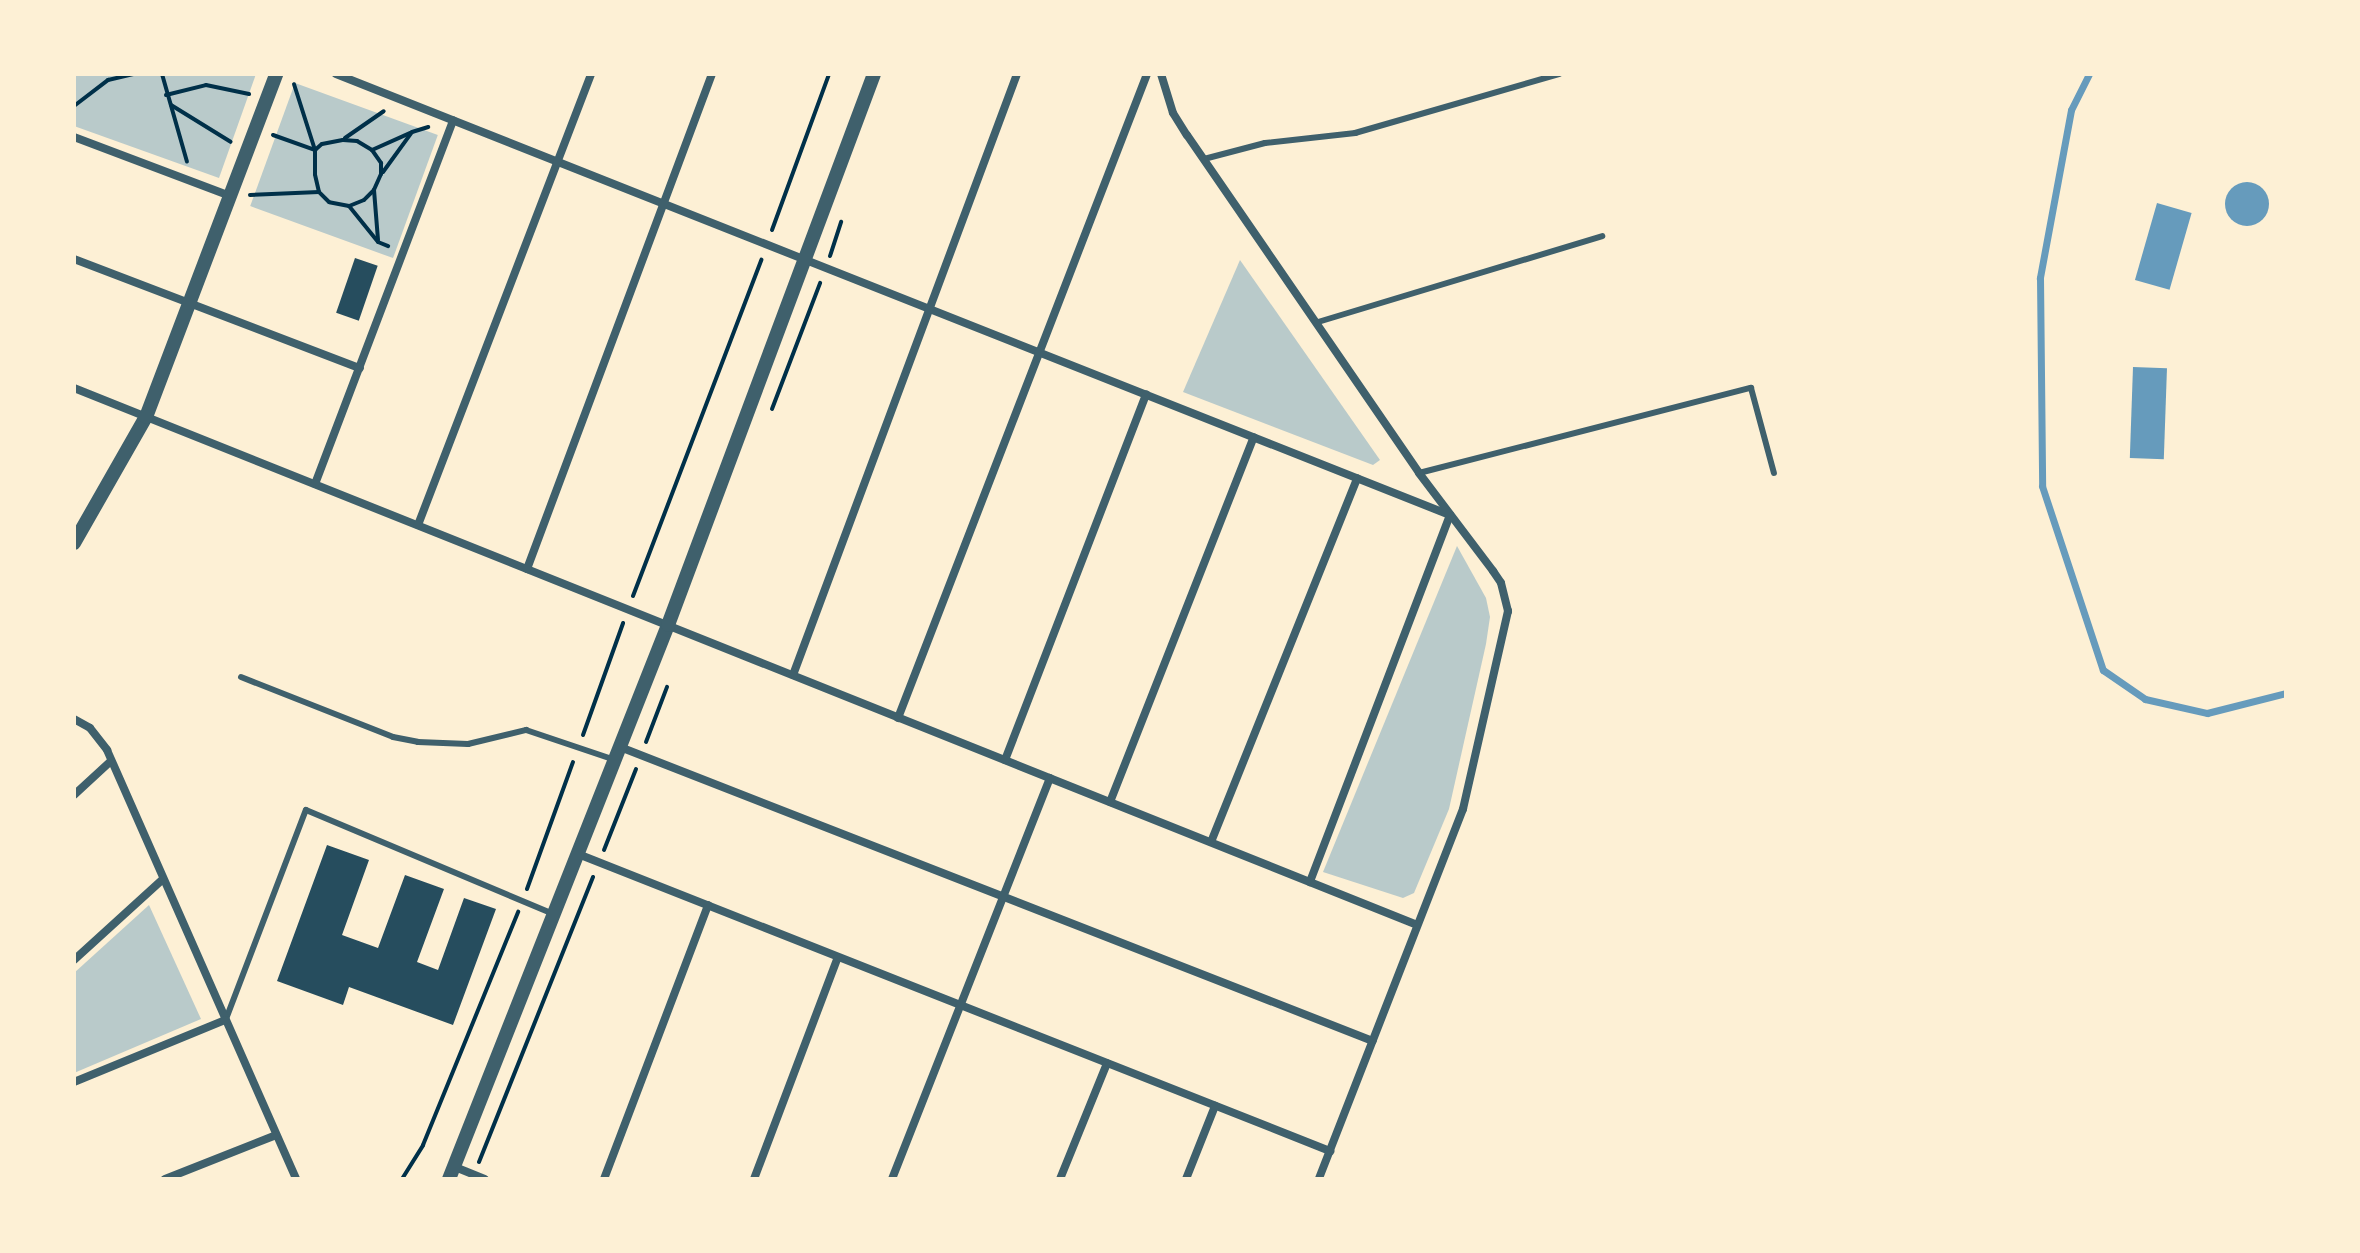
<!DOCTYPE html>
<html>
<head>
<meta charset="utf-8">
<style>
  body { margin:0 }
  #map { position:relative; width:2360px; height:1253px; overflow:hidden; background:#fdf0d5; font-family:Quicksand,sans-serif }
  div>[style] { position:absolute }
  .green>* { inset:0; background:#b9caca; transform-origin:0 0 }
  .water>* { inset:0; background:#669bbc; transform-origin:0 0 }
  .round { border-radius:50% }
  .stream>* { height:7px; margin:-3.5px; padding:0 3.5px; transform-origin:3.5px; border-radius:3.5px; background:#669bbc }
  .building>* { inset:0; background:#264d5e; transform-origin:0 0 }
  .path>* { height:4px; margin:-2px; padding:0 2px; transform-origin:2px; border-radius:2px; background:#003049 }
  .service>* { height:6px; margin:-3px; padding:0 3px; transform-origin:3px; border-radius:3px; background:#3f606c }
  .minor>* { height:8px; margin:-4px; padding:0 4px; transform-origin:4px; border-radius:4px; background:#3f606c }
  .tertiary>* { height:14px; margin:-7px; padding:0 7px; transform-origin:7px; border-radius:7px; background:#3f606c }
  span { translate:-50% -50%; white-space:nowrap; text-align:center; line-height:1.15; -webkit-text-stroke:6px #fdf0d5; paint-order:stroke }
  .frame { position:absolute; inset:0; border:76px solid #fdf0d5; pointer-events:none }
</style>
</head>
<body>
<div id="map">
  <div class="green">
    <div style="clip-path:polygon(74px 74px,256px 74px,219px 178px,74px 126px)"></div>
    <div style="left:295px;top:83px;width:152px;height:131px;rotate:20deg"></div>
    <div style="clip-path:polygon(1240px 260px,1380px 460px,1373px 465px,1183px 392px)"></div>
    <div style="clip-path:polygon(1457px 546px,1486px 598px,1490px 617px,1486px 644px,1449px 809px,1414px 893px,1403px 898px,1323px 872px)"></div>
    <div style="clip-path:polygon(149px 905px,201px 1019px,74px 1073px,74px 973px)"></div>
  </div>
  <div class="water">
    <div class="round" style="left:2225px;top:182px;width:44px;height:44px"></div>
    <div style="left:2157px;top:203px;width:36px;height:80px;rotate:16deg"></div>
    <div style="left:2133px;top:367px;width:34px;height:91px;rotate:2deg"></div>
  </div>
  <div class="stream">
    <div style="left:2089px;top:74px;width:40px;rotate:116.6deg"></div>
    <div style="left:2071px;top:110px;width:171px;rotate:100.5deg"></div>
    <div style="left:2040px;top:278px;width:208px;rotate:89.4deg"></div>
    <div style="left:2042px;top:486px;width:194px;rotate:71.7deg"></div>
    <div style="left:2103px;top:670px;width:51px;rotate:34.6deg"></div>
    <div style="left:2145px;top:699px;width:64px;rotate:12.7deg"></div>
    <div style="left:2207px;top:713px;width:81px;rotate:-14.2deg"></div>
  </div>
  <div class="building">
    <div style="left:355px;top:258px;width:24px;height:58px;rotate:19deg"></div>
    <div style="clip-path:polygon(327px 845px,369px 860px,342px 935px,378px 948px,405px 875px,444px 889px,417px 962px,438px 970px,464px 898px,496px 909px,453px 1025px,349px 987px,343px 1005px,277px 981px)"></div>
  </div>
  <div class="path">
    <div style="left:162px;top:74px;width:91px;rotate:74.1deg"></div>
    <div style="left:166px;top:95px;width:41px;rotate:-14deg"></div>
    <div style="left:206px;top:85px;width:44px;rotate:11.8deg"></div>
    <div style="left:171px;top:105px;width:70px;rotate:31.7deg"></div>
    <div style="left:74px;top:106px;width:43px;rotate:-37.4deg"></div>
    <div style="left:108px;top:80px;width:26px;rotate:-13deg"></div>
    <div style="left:273px;top:135px;width:45px;rotate:19.7deg"></div>
    <div style="left:315px;top:150px;width:69px;rotate:-107.7deg"></div>
    <div style="left:345px;top:138px;width:47px;rotate:-34.7deg"></div>
    <div style="left:343px;top:140px;width:14px;rotate:4deg"></div>
    <div style="left:357px;top:141px;width:17px;rotate:31deg"></div>
    <div style="left:372px;top:150px;width:16px;rotate:55deg"></div>
    <div style="left:381px;top:163px;width:11px;rotate:90deg"></div>
    <div style="left:381px;top:174px;width:17px;rotate:114deg"></div>
    <div style="left:374px;top:190px;width:14px;rotate:135deg"></div>
    <div style="left:364px;top:200px;width:16px;rotate:158deg"></div>
    <div style="left:349px;top:206px;width:20px;rotate:-169deg"></div>
    <div style="left:329px;top:202px;width:14px;rotate:-135deg"></div>
    <div style="left:319px;top:192px;width:18px;rotate:-103deg"></div>
    <div style="left:315px;top:174px;width:24px;rotate:-90deg"></div>
    <div style="left:315px;top:150px;width:9px;rotate:-41deg"></div>
    <div style="left:322px;top:144px;width:21px;rotate:-11deg"></div>
    <div style="left:372px;top:150px;width:42px;rotate:-24.1deg"></div>
    <div style="left:383px;top:172px;width:49px;rotate:-54.1deg"></div>
    <div style="left:412px;top:132px;width:17px;rotate:-17deg"></div>
    <div style="left:374px;top:190px;width:50px;rotate:85.4deg"></div>
    <div style="left:250px;top:195px;width:69px;rotate:-2.5deg"></div>
    <div style="left:349px;top:206px;width:46px;rotate:51.1deg"></div>
    <div style="left:378px;top:242px;width:11px;rotate:22deg"></div>
    <div style="left:772px;top:230px;width:166px;rotate:-69.9deg"></div>
    <div style="left:830px;top:256px;width:36px;rotate:-72deg"></div>
    <div style="left:772px;top:409px;width:135px;rotate:-69.1deg"></div>
    <div style="left:633px;top:596px;width:360px;rotate:-69.1deg"></div>
    <div style="left:583px;top:735px;width:119px;rotate:-70.3deg"></div>
    <div style="left:646px;top:742px;width:59px;rotate:-69.1deg"></div>
    <div style="left:604px;top:850px;width:87px;rotate:-68.4deg"></div>
    <div style="left:527px;top:889px;width:135px;rotate:-70.1deg"></div>
    <div style="left:479px;top:1162px;width:307px;rotate:-68.2deg"></div>
    <div style="left:402px;top:1179px;width:40px;rotate:-58deg"></div>
    <div style="left:423px;top:1145px;width:252px;rotate:-67.8deg"></div>
  </div>
  <div class="service">
    <div style="left:1204px;top:159px;width:63px;rotate:-14.7deg"></div>
    <div style="left:1265px;top:143px;width:91px;rotate:-6.3deg"></div>
    <div style="left:1355px;top:133px;width:213px;rotate:-16.1deg"></div>
    <div style="left:1318px;top:322px;width:297px;rotate:-16.8deg"></div>
    <div style="left:1419px;top:473px;width:343px;rotate:-14.4deg"></div>
    <div style="left:1751px;top:388px;width:88px;rotate:74.9deg"></div>
    <div style="left:241px;top:677px;width:163px;rotate:21.5deg"></div>
    <div style="left:393px;top:737px;width:25px;rotate:11deg"></div>
    <div style="left:418px;top:742px;width:50px;rotate:2.3deg"></div>
    <div style="left:468px;top:744px;width:60px;rotate:-13.6deg"></div>
    <div style="left:526px;top:730px;width:94px;rotate:18.6deg"></div>
    <div style="left:226px;top:1019px;width:224px;rotate:-69.1deg"></div>
    <div style="left:306px;top:810px;width:269px;rotate:22.8deg"></div>
  </div>
  <div class="minor">
    <div style="left:336px;top:74px;width:1198px;rotate:21.6deg"></div>
    <div style="left:1450px;top:515px;width:393px;rotate:110.9deg"></div>
    <div style="left:1161px;top:74px;width:41px;rotate:72.9deg"></div>
    <div style="left:1173px;top:113px;width:26px;rotate:58deg"></div>
    <div style="left:1187px;top:135px;width:410px;rotate:55.5deg"></div>
    <div style="left:1419px;top:473px;width:123px;rotate:52.9deg"></div>
    <div style="left:1493px;top:571px;width:14px;rotate:56deg"></div>
    <div style="left:1501px;top:583px;width:29px;rotate:76deg"></div>
    <div style="left:1508px;top:611px;width:203px;rotate:102.8deg"></div>
    <div style="left:1463px;top:809px;width:397px;rotate:111.3deg"></div>
    <div style="left:74px;top:137px;width:167px;rotate:20.7deg"></div>
    <div style="left:74px;top:259px;width:306px;rotate:20.9deg"></div>
    <div style="left:74px;top:388px;width:1446px;rotate:21.79deg"></div>
    <div style="left:315px;top:484px;width:389px;rotate:-69.2deg"></div>
    <div style="left:418px;top:525px;width:483px;rotate:-69deg"></div>
    <div style="left:527px;top:569px;width:528px;rotate:-69.51deg"></div>
    <div style="left:793px;top:675px;width:641px;rotate:-69.56deg"></div>
    <div style="left:898px;top:718px;width:690px;rotate:-68.86deg"></div>
    <div style="left:74px;top:719px;width:18px;rotate:29deg"></div>
    <div style="left:90px;top:728px;width:28px;rotate:52deg"></div>
    <div style="left:107px;top:750px;width:469px;rotate:66.2deg"></div>
    <div style="left:620px;top:747px;width:808px;rotate:21.33deg"></div>
    <div style="left:1005px;top:760px;width:392px;rotate:-68.9deg"></div>
    <div style="left:74px;top:795px;width:50px;rotate:-42.6deg"></div>
    <div style="left:1110px;top:802px;width:392px;rotate:-68.5deg"></div>
    <div style="left:1211px;top:842px;width:392px;rotate:-68.1deg"></div>
    <div style="left:578px;top:854px;width:809px;rotate:21.55deg"></div>
    <div style="left:74px;top:960px;width:120px;rotate:-42.3deg"></div>
    <div style="left:74px;top:1082px;width:163px;rotate:-22.3deg"></div>
    <div style="left:455px;top:1167px;width:32px;rotate:22deg"></div>
    <div style="left:165px;top:1179px;width:119px;rotate:-21.6deg"></div>
    <div style="left:604px;top:1179px;width:293px;rotate:-69.2deg"></div>
    <div style="left:754px;top:1179px;width:237px;rotate:-69.3deg"></div>
    <div style="left:892px;top:1179px;width:431px;rotate:-68.5deg"></div>
    <div style="left:1060px;top:1179px;width:125px;rotate:-67.9deg"></div>
    <div style="left:1186px;top:1179px;width:79px;rotate:-68.3deg"></div>
  </div>
  <div class="tertiary">
    <div style="left:74px;top:543px;width:145px;rotate:-60.3deg"></div>
    <div style="left:146px;top:417px;width:367px;rotate:-69.2deg"></div>
    <div style="left:449px;top:1179px;width:596px;rotate:-68.43deg"></div>
    <div style="left:668px;top:625px;width:588px;rotate:-69.5deg"></div>
  </div>
  <div class="frame"></div>
</div>
</body>
</html>
